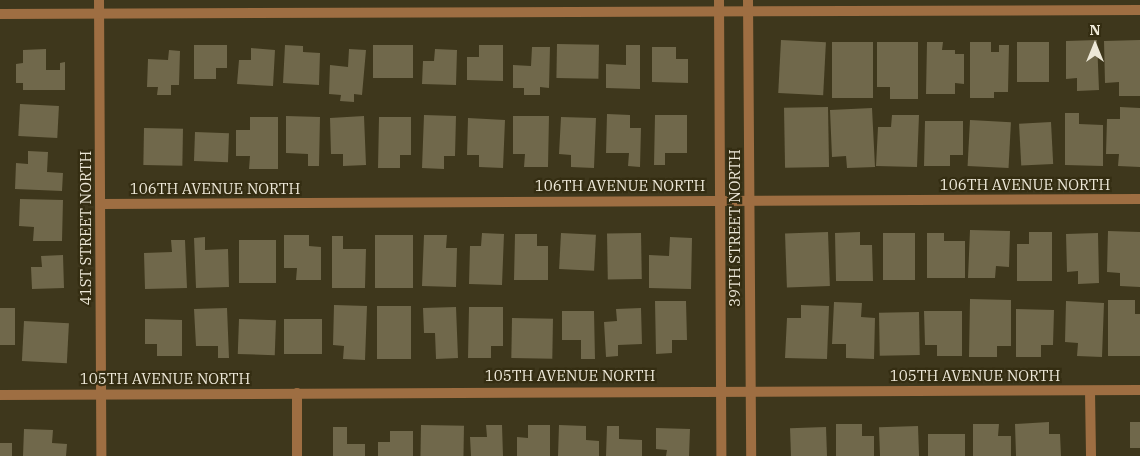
<!DOCTYPE html>
<html>
<head>
<meta charset="utf-8">
<style>
  body { margin:0 }
  #map { position:relative; width:1140px; height:456px; overflow:hidden; background:#3e371c; font-family:"IBM Plex Serif",serif }
  div>[style] { position:absolute }
  .building>* { inset:0; background:#70684b; transform-origin:0 0 }
  .service>* { height:10px; margin:-5px; padding:0 5px; transform-origin:5px; border-radius:5px; background:#9e6e42 }
  .minor>* { height:10px; margin:-5px; padding:0 5px; transform-origin:5px; border-radius:5px; background:#9e6e42 }
  .tertiary>* { height:10px; margin:-5px; padding:0 5px; transform-origin:5px; border-radius:5px; background:#9e6e42 }
  span { translate:-50% -50%; white-space:nowrap; text-align:center; line-height:1.15; -webkit-text-stroke:4.5px #342d12; paint-order:stroke }
  .street-label { font-size:15px; color:#ede8d8 }
  .north { position:absolute; left:1070px; top:20px; width:50px; height:50px; -webkit-text-stroke:4px #342d12; paint-order:stroke; rotate:0deg; font-size:14px; font-weight:700; line-height:20px; text-align:center; color:#ede8d8 }
  .north::after { content:''; display:block; margin:auto; width:18px; height:22px; background:#ede8d8; clip-path:polygon(50% 0,100% 100%,50% 72%,0 100%) }
</style>
</head>
<body>
<div id="map">
  <div class="building">
    <div style="left:781px;top:40px;width:45px;height:53px;rotate:3deg"></div>
    <div style="clip-path:polygon(1097px 40px,1099px 90px,1077px 91px,1077px 78px,1066px 79px,1066px 41px)"></div>
    <div style="clip-path:polygon(1140px 40px,1140px 96px,1119px 96px,1119px 82px,1105px 83px,1104px 41px)"></div>
    <div style="left:832px;top:42px;width:41px;height:56px"></div>
    <div style="clip-path:polygon(877px 42px,918px 42px,918px 99px,890px 99px,890px 87px,877px 87px)"></div>
    <div style="clip-path:polygon(927px 42px,943px 42px,942px 50px,955px 50px,955px 54px,964px 54px,964px 84px,955px 83px,955px 94px,926px 94px)"></div>
    <div style="clip-path:polygon(970px 42px,991px 42px,991px 52px,999px 52px,999px 45px,1009px 45px,1008px 92px,994px 92px,994px 98px,970px 98px)"></div>
    <div style="left:1017px;top:42px;width:32px;height:40px"></div>
    <div style="left:557px;top:44px;width:42px;height:34px;rotate:1deg"></div>
    <div style="clip-path:polygon(194px 45px,227px 45px,227px 68px,216px 68px,216px 79px,194px 79px)"></div>
    <div style="clip-path:polygon(285px 45px,303px 46px,303px 52px,320px 53px,319px 85px,283px 83px)"></div>
    <div style="left:373px;top:45px;width:40px;height:33px"></div>
    <div style="clip-path:polygon(479px 45px,503px 45px,503px 81px,467px 80px,467px 57px,479px 57px)"></div>
    <div style="clip-path:polygon(626px 45px,640px 45px,640px 89px,606px 88px,606px 64px,626px 65px)"></div>
    <div style="clip-path:polygon(532px 47px,550px 47px,549px 88px,540px 87px,540px 95px,524px 95px,524px 88px,513px 88px,513px 65px,531px 66px)"></div>
    <div style="clip-path:polygon(652px 47px,676px 47px,676px 59px,688px 59px,688px 83px,652px 82px)"></div>
    <div style="clip-path:polygon(251px 48px,275px 50px,273px 86px,237px 84px,239px 60px,251px 60px)"></div>
    <div style="clip-path:polygon(46px 49px,46px 70px,60px 70px,60px 63px,65px 62px,65px 90px,23px 90px,23px 83px,16px 83px,16px 64px,23px 63px,23px 50px)"></div>
    <div style="clip-path:polygon(349px 49px,366px 50px,362px 95px,354px 94px,354px 102px,340px 101px,341px 95px,329px 94px,330px 65px,348px 67px)"></div>
    <div style="clip-path:polygon(435px 49px,457px 50px,456px 85px,422px 84px,423px 61px,434px 61px)"></div>
    <div style="clip-path:polygon(169px 50px,180px 51px,179px 85px,171px 85px,171px 95px,157px 95px,158px 87px,147px 87px,148px 59px,168px 60px)"></div>
    <div style="left:20px;top:104px;width:39px;height:32px;rotate:3deg"></div>
    <div style="left:828px;top:107px;width:60px;height:44px;rotate:89deg"></div>
    <div style="clip-path:polygon(1120px 107px,1140px 108px,1140px 167px,1118px 166px,1119px 154px,1106px 154px,1107px 119px,1120px 119px)"></div>
    <div style="clip-path:polygon(872px 108px,875px 167px,847px 168px,846px 156px,832px 157px,830px 110px)"></div>
    <div style="clip-path:polygon(1065px 113px,1079px 113px,1079px 124px,1103px 125px,1103px 166px,1065px 165px)"></div>
    <div style="clip-path:polygon(607px 114px,630px 115px,630px 128px,641px 128px,640px 167px,628px 166px,629px 153px,606px 153px)"></div>
    <div style="clip-path:polygon(424px 115px,456px 116px,455px 156px,444px 156px,444px 169px,422px 168px)"></div>
    <div style="clip-path:polygon(655px 115px,687px 115px,687px 153px,665px 153px,665px 165px,654px 165px)"></div>
    <div style="clip-path:polygon(892px 115px,919px 115px,917px 167px,876px 166px,878px 127px,891px 127px)"></div>
    <div style="clip-path:polygon(286px 116px,320px 117px,319px 166px,308px 166px,308px 154px,286px 153px)"></div>
    <div style="clip-path:polygon(364px 116px,366px 165px,343px 166px,343px 154px,331px 154px,330px 118px)"></div>
    <div style="clip-path:polygon(513px 116px,549px 116px,548px 167px,524px 167px,525px 154px,513px 154px)"></div>
    <div style="clip-path:polygon(250px 117px,278px 117px,278px 169px,249px 169px,250px 156px,236px 156px,236px 130px,250px 130px)"></div>
    <div style="clip-path:polygon(379px 117px,411px 117px,411px 155px,400px 155px,400px 168px,378px 168px)"></div>
    <div style="clip-path:polygon(561px 117px,596px 118px,594px 168px,571px 167px,571px 155px,559px 154px)"></div>
    <div style="clip-path:polygon(468px 118px,505px 120px,503px 168px,479px 167px,479px 155px,467px 155px)"></div>
    <div style="left:970px;top:120px;width:41px;height:46px;rotate:3deg"></div>
    <div style="clip-path:polygon(925px 121px,963px 121px,963px 155px,950px 155px,950px 166px,924px 166px)"></div>
    <div style="left:1051px;top:122px;width:42px;height:32px;rotate:87deg"></div>
    <div style="left:144px;top:128px;width:39px;height:37px;rotate:1deg"></div>
    <div style="left:195px;top:132px;width:34px;height:29px;rotate:2deg"></div>
    <div style="clip-path:polygon(28px 151px,48px 152px,47px 172px,63px 173px,62px 191px,15px 189px,16px 163px,28px 164px)"></div>
    <div style="clip-path:polygon(20px 199px,63px 200px,62px 241px,33px 241px,34px 227px,19px 226px)"></div>
    <div style="clip-path:polygon(970px 230px,1010px 231px,1009px 267px,996px 266px,995px 278px,968px 278px)"></div>
    <div style="clip-path:polygon(1108px 231px,1140px 232px,1140px 287px,1120px 286px,1120px 273px,1107px 272px)"></div>
    <div style="left:828px;top:232px;width:54px;height:43px;rotate:88deg"></div>
    <div style="clip-path:polygon(860px 232px,860px 245px,872px 245px,873px 281px,836px 281px,835px 233px)"></div>
    <div style="clip-path:polygon(1029px 232px,1052px 232px,1052px 281px,1017px 281px,1017px 244px,1029px 244px)"></div>
    <div style="clip-path:polygon(482px 233px,504px 234px,502px 285px,469px 284px,470px 246px,481px 246px)"></div>
    <div style="left:561px;top:233px;width:35px;height:36px;rotate:3deg"></div>
    <div style="left:641px;top:233px;width:46px;height:34px;rotate:89deg"></div>
    <div style="left:883px;top:233px;width:32px;height:47px"></div>
    <div style="clip-path:polygon(927px 233px,944px 233px,944px 241px,965px 241px,965px 278px,927px 278px)"></div>
    <div style="clip-path:polygon(1098px 233px,1099px 283px,1078px 284px,1078px 271px,1067px 272px,1066px 234px)"></div>
    <div style="clip-path:polygon(515px 234px,537px 234px,537px 246px,548px 246px,548px 280px,514px 280px)"></div>
    <div style="clip-path:polygon(284px 235px,309px 235px,309px 246px,321px 247px,321px 280px,296px 280px,297px 268px,284px 268px)"></div>
    <div style="left:375px;top:235px;width:38px;height:53px"></div>
    <div style="clip-path:polygon(424px 235px,447px 235px,446px 248px,457px 248px,456px 287px,422px 286px)"></div>
    <div style="clip-path:polygon(332px 236px,343px 236px,343px 249px,366px 249px,365px 288px,332px 288px)"></div>
    <div style="clip-path:polygon(205px 237px,205px 250px,228px 249px,229px 287px,196px 288px,194px 238px)"></div>
    <div style="clip-path:polygon(670px 237px,692px 238px,691px 289px,649px 288px,649px 255px,669px 256px)"></div>
    <div style="clip-path:polygon(171px 240px,185px 240px,187px 288px,145px 289px,144px 253px,172px 252px)"></div>
    <div style="left:239px;top:240px;width:37px;height:43px"></div>
    <div style="clip-path:polygon(63px 255px,64px 288px,32px 289px,31px 267px,42px 267px,41px 256px)"></div>
    <div style="clip-path:polygon(970px 299px,1011px 300px,1011px 346px,997px 346px,997px 357px,969px 357px)"></div>
    <div style="clip-path:polygon(1108px 300px,1135px 300px,1135px 314px,1140px 314px,1140px 356px,1108px 356px)"></div>
    <div style="clip-path:polygon(655px 301px,686px 301px,687px 340px,672px 340px,672px 353px,656px 354px)"></div>
    <div style="clip-path:polygon(1066px 301px,1104px 303px,1102px 357px,1077px 356px,1078px 343px,1065px 342px)"></div>
    <div style="clip-path:polygon(834px 302px,862px 303px,861px 317px,875px 318px,874px 359px,846px 358px,846px 344px,832px 344px)"></div>
    <div style="clip-path:polygon(334px 305px,367px 306px,365px 360px,343px 359px,344px 346px,333px 345px)"></div>
    <div style="clip-path:polygon(801px 305px,829px 306px,827px 359px,785px 358px,787px 318px,801px 318px)"></div>
    <div style="left:411px;top:306px;width:53px;height:34px;rotate:90deg"></div>
    <div style="clip-path:polygon(456px 307px,458px 358px,436px 359px,435px 333px,424px 333px,423px 308px)"></div>
    <div style="clip-path:polygon(469px 307px,503px 307px,503px 346px,491px 346px,491px 358px,468px 358px)"></div>
    <div style="left:0;top:308px;width:15px;height:37px"></div>
    <div style="clip-path:polygon(227px 308px,229px 358px,218px 358px,218px 346px,196px 346px,194px 309px)"></div>
    <div style="clip-path:polygon(641px 308px,642px 344px,618px 345px,618px 356px,606px 357px,604px 322px,617px 321px,616px 309px)"></div>
    <div style="clip-path:polygon(1016px 309px,1054px 310px,1053px 345px,1041px 345px,1041px 357px,1016px 357px)"></div>
    <div style="clip-path:polygon(562px 311px,594px 311px,595px 359px,581px 359px,581px 340px,562px 340px)"></div>
    <div style="clip-path:polygon(924px 311px,962px 311px,962px 356px,937px 356px,937px 345px,925px 345px)"></div>
    <div style="left:919px;top:312px;width:43px;height:40px;rotate:89deg"></div>
    <div style="left:512px;top:318px;width:41px;height:40px;rotate:1deg"></div>
    <div style="clip-path:polygon(145px 319px,182px 320px,182px 356px,157px 356px,157px 344px,145px 344px)"></div>
    <div style="left:239px;top:319px;width:37px;height:35px;rotate:2deg"></div>
    <div style="left:284px;top:319px;width:38px;height:35px"></div>
    <div style="left:24px;top:321px;width:45px;height:40px;rotate:3deg"></div>
    <div style="clip-path:polygon(1049px 422px,1049px 434px,1060px 434px,1061px 456px,1016px 456px,1015px 424px)"></div>
    <div style="left:1130px;top:422px;width:10px;height:26px"></div>
    <div style="clip-path:polygon(836px 424px,862px 424px,862px 436px,874px 436px,874px 456px,836px 456px)"></div>
    <div style="clip-path:polygon(973px 424px,999px 424px,998px 436px,1011px 436px,1011px 456px,973px 456px)"></div>
    <div style="left:421px;top:425px;width:43px;height:31px;rotate:1deg"></div>
    <div style="clip-path:polygon(486px 425px,502px 425px,503px 456px,471px 456px,470px 437px,487px 437px)"></div>
    <div style="clip-path:polygon(528px 425px,550px 425px,550px 456px,517px 456px,517px 437px,528px 438px)"></div>
    <div style="clip-path:polygon(559px 425px,586px 426px,586px 440px,599px 441px,599px 456px,558px 456px)"></div>
    <div style="clip-path:polygon(607px 426px,619px 426px,619px 439px,642px 440px,642px 456px,606px 456px)"></div>
    <div style="left:918px;top:426px;width:30px;height:39px;rotate:88deg"></div>
    <div style="clip-path:polygon(333px 427px,347px 427px,347px 444px,365px 444px,365px 456px,333px 456px)"></div>
    <div style="left:826px;top:427px;width:29px;height:36px;rotate:88deg"></div>
    <div style="clip-path:polygon(656px 428px,690px 429px,689px 456px,666px 456px,667px 450px,656px 449px)"></div>
    <div style="clip-path:polygon(24px 429px,53px 430px,52px 443px,67px 444px,66px 456px,23px 456px)"></div>
    <div style="clip-path:polygon(390px 431px,413px 431px,413px 456px,378px 456px,378px 442px,390px 442px)"></div>
    <div style="left:928px;top:434px;width:37px;height:22px"></div>
    <div style="left:0;top:443px;width:12px;height:13px"></div>
  </div>
  <div class="service">
    <div style="left:297px;top:456px;width:63px;rotate:-90deg"></div>
  </div>
  <div class="minor">
    <div style="left:99px;top:0;width:456px;rotate:89.7deg"></div>
    <div style="left:719px;top:0;width:456px;rotate:89.7deg"></div>
    <div style="left:748px;top:0;width:456px;rotate:89.6deg"></div>
    <div style="left:101px;top:204px;width:1039px;rotate:-0.28deg"></div>
    <div style="left:1090px;top:391px;width:65px;rotate:89.1deg"></div>
    <div style="left:0;top:395px;width:1140px;rotate:-0.25deg"></div>
  </div>
  <div class="tertiary">
    <div style="left:0;top:14px;width:1140px;rotate:-0.2deg"></div>
  </div>
  <div class="street-label">
    <span style="left:1025px;top:185px">106TH AVENUE NORTH</span>
    <span style="left:620px;top:186px">106TH AVENUE NORTH</span>
    <span style="left:215px;top:189px">106TH AVENUE NORTH</span>
    <span style="left:86px;top:228px;rotate:-90deg">41ST STREET NORTH</span>
    <span style="left:735px;top:228px;rotate:-90deg">39TH STREET NORTH</span>
    <span style="left:570px;top:376px">105TH AVENUE NORTH</span>
    <span style="left:975px;top:376px">105TH AVENUE NORTH</span>
    <span style="left:165px;top:379px">105TH AVENUE NORTH</span>
  </div>
  <div class="north">N</div>
</div>
</body>
</html>
